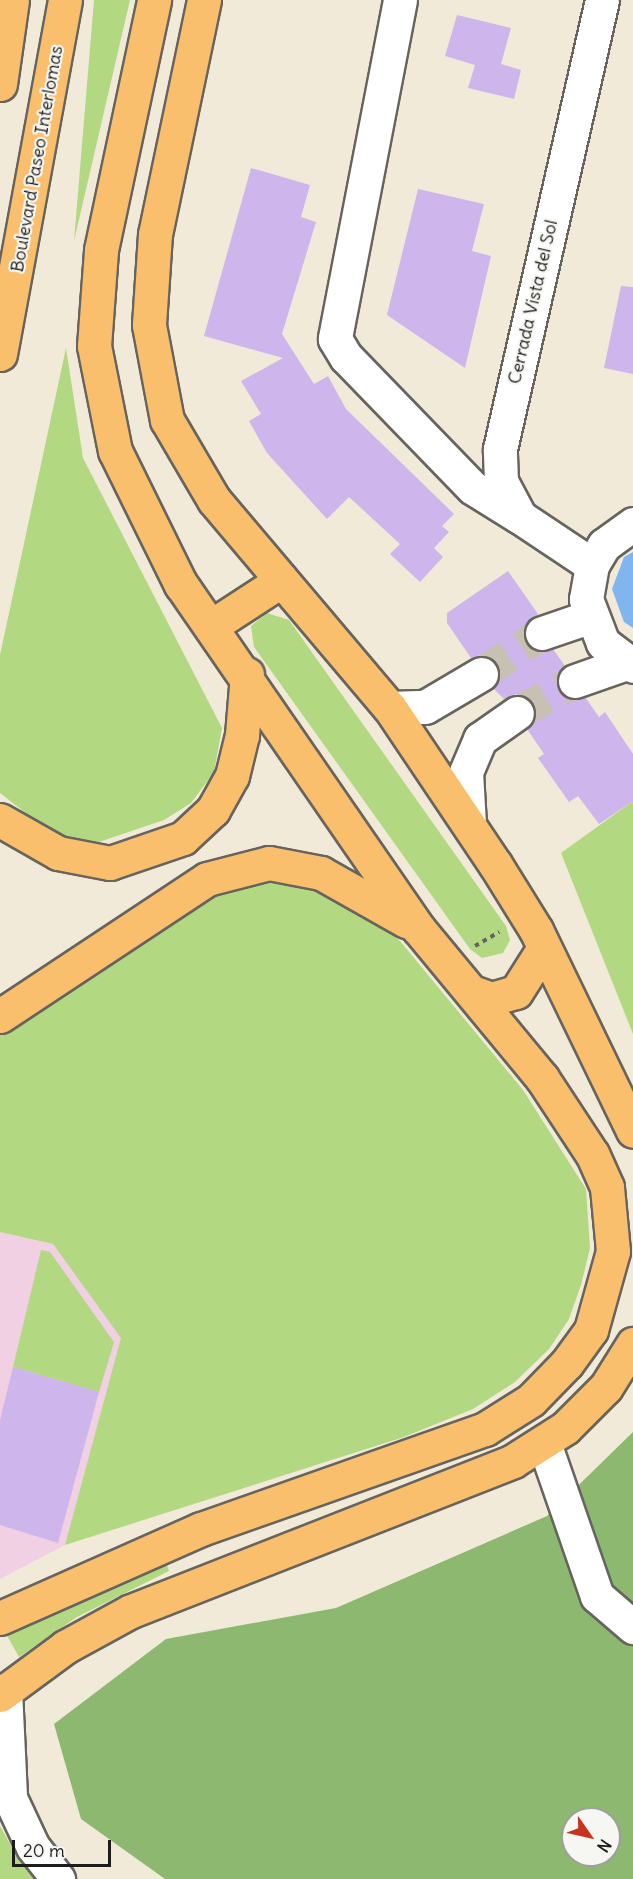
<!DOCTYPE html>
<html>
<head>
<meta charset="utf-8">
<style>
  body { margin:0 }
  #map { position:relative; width:633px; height:1879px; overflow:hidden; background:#f1ead8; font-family:Delius,sans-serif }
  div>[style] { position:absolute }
  .built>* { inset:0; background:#f1d0e3 }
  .green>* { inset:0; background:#b2d882 }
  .forest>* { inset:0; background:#8db870 }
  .water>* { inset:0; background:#80b5ef }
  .building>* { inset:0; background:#ceb5eb }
  .minor-tunnel>* { height:33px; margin-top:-16.5px; transform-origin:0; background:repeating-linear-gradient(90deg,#c6c1b2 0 33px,transparent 0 49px) }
  .path>* { height:4px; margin-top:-2px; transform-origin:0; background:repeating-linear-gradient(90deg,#67645e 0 4.5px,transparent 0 9px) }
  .roads { filter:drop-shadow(2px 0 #67645e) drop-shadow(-2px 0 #67645e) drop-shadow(0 2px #67645e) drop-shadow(0 -2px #67645e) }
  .minor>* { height:33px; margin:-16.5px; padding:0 16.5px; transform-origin:16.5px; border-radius:16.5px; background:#fff }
  .major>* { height:33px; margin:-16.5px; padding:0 16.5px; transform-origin:16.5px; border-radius:16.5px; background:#f9bf6d }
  span { translate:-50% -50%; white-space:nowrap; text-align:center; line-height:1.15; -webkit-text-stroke:4.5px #f6f6f2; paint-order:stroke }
  .street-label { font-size:18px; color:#1c1c1c }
  .north { position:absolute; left:561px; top:1807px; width:60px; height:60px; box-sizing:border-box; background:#f6f6f2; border:2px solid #9f9f9c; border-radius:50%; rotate:124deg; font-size:16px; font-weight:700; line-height:24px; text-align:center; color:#1c1c1c }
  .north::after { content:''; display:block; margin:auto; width:21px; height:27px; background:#c8321e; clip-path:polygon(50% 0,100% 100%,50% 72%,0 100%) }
  .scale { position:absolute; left:12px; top:1840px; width:99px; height:27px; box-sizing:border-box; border:3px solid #1c1c1c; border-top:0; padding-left:8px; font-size:18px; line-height:21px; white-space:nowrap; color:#1c1c1c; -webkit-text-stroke:4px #f6f6f2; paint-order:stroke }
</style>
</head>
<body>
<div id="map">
  <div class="built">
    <div style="clip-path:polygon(0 1232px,53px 1244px,122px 1338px,65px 1545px,0 1579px)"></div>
  </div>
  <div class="green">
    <div style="clip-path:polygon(94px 0,130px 0,74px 241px)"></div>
    <div style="clip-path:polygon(66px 348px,83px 458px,222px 728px,214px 772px,191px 803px,164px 820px,99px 842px,54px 835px,0 793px,0 655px)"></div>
    <div style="clip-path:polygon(267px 613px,289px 620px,506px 926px,510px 940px,503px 953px,482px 958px,470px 949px,254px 647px,251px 626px)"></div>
    <div style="clip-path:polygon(633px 801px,633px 1034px,561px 853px)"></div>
    <div style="clip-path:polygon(267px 875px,353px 898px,400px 941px,523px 1090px,586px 1189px,590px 1248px,581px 1285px,569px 1319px,549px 1349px,515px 1382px,473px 1409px,404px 1437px,65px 1545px,121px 1338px,53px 1244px,0 1232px,0 1031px,214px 889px)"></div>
    <div style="clip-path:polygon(41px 1250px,50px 1252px,114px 1342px,99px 1392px,13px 1367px)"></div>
    <div style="clip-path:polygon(165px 1559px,169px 1571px,77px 1617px,19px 1657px,5px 1632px)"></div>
    <div style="clip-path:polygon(0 1826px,19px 1860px,38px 1879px,0 1879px)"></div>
  </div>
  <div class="forest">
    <div style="clip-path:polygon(evenodd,633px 1432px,633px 1879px,165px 1879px,81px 1819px,54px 1724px,166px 1639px,336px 1608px,547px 1516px,633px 1432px,573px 1819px,609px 1819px,609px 1855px,573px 1855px,573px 1819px)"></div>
  </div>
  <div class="water">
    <div style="clip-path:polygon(633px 552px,633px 628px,624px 622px,612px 589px,624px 557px)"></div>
  </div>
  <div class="building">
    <div style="clip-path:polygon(457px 15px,511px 28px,501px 64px,521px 70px,514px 99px,468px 88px,475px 65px,445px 56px)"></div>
    <div style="clip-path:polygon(251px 168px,310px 185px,301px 217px,316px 222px,282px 334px,314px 384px,328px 376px,346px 409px,454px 514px,442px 526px,449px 532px,434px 548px,443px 557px,420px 582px,390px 554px,400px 544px,349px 497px,327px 519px,267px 453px,249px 421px,261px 414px,241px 381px,283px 358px,204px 336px)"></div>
    <div style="clip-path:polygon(418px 189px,484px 204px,472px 251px,491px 256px,465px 368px,387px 315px)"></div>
    <div style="clip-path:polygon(621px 286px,633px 287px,633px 374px,604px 368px)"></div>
    <div style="clip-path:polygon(508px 571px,538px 614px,524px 629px,529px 647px,553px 649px,565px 666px,557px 678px,562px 695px,585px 697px,599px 717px,605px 712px,633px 754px,633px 801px,599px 824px,578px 796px,569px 802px,538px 758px,544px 754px,527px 729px,534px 720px,532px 702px,516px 694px,504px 699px,493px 688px,500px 674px,497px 664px,481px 655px,471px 658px,447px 623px,447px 613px)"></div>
    <div style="clip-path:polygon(13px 1367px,99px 1392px,58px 1543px,0 1525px,0 1420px)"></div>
  </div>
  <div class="minor-tunnel">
    <div style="left:481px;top:674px;width:73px;rotate:-33.9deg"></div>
    <div style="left:517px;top:713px;width:66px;rotate:-28.9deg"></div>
  </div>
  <div class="path">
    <div style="left:475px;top:946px;width:28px;rotate:-30deg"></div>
  </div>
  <div class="roads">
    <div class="minor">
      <div style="left:400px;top:0;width:345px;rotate:100.9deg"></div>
      <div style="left:335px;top:339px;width:21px;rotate:59deg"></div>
      <div style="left:346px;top:357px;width:182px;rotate:45.9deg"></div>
      <div style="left:473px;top:488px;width:53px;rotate:31.9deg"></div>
      <div style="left:633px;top:524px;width:36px;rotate:144deg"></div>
      <div style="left:604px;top:545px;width:23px;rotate:121deg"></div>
      <div style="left:592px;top:565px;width:35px;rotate:100deg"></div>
      <div style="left:586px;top:599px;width:47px;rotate:68.9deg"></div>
      <div style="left:603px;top:643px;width:38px;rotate:37deg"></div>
      <div style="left:592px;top:565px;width:87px;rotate:-146.3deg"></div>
      <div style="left:520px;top:517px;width:40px;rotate:-118deg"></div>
      <div style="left:501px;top:482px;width:33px;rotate:-92deg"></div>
      <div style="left:500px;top:449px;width:460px;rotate:-77.2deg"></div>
      <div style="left:542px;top:633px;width:50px;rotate:-18.8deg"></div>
      <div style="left:575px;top:681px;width:54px;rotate:-19.4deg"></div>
      <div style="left:390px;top:708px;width:35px;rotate:-2deg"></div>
      <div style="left:425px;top:707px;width:65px;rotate:-30.5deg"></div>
      <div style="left:469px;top:824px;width:52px;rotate:-93.3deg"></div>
      <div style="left:466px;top:772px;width:36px;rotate:-67deg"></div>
      <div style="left:480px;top:739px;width:45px;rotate:-35.1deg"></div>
      <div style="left:544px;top:1443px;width:162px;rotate:70.9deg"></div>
      <div style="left:597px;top:1596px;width:48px;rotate:40.7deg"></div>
      <div style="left:5px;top:1690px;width:108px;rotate:87.3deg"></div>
      <div style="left:10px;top:1798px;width:54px;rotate:64.9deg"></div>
      <div style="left:33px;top:1847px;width:41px;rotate:52deg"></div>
    </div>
    <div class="major">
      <div style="left:204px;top:0;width:239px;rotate:101.8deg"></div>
      <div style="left:155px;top:234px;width:91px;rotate:93.8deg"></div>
      <div style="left:149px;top:325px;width:97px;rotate:79.3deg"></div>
      <div style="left:167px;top:420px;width:93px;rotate:59.6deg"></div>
      <div style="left:214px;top:500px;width:272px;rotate:49.8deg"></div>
      <div style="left:390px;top:708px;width:188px;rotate:56.1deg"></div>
      <div style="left:495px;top:864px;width:78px;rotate:58.2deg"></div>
      <div style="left:536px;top:930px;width:223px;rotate:64.2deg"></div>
      <div style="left:0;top:84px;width:85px;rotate:-81.9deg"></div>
      <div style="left:0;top:354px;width:360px;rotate:-79.6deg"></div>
      <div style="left:213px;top:625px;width:82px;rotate:-33.1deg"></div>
      <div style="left:0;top:820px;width:67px;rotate:29.6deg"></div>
      <div style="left:58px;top:853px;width:53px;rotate:10.9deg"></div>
      <div style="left:110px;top:863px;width:77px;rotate:-18.9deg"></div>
      <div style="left:183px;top:838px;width:41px;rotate:-43deg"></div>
      <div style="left:213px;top:810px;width:39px;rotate:-61deg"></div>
      <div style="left:232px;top:776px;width:42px;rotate:-76.3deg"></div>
      <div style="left:242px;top:735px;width:61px;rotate:-85.3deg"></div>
      <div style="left:472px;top:992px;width:20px;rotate:20deg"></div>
      <div style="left:491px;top:999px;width:26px;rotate:-16deg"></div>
      <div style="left:516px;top:992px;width:49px;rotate:-57.6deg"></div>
      <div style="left:0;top:1016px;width:248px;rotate:-33.5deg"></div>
      <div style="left:207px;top:879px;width:64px;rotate:-14.5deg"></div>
      <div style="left:269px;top:863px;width:53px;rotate:10.9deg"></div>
      <div style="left:321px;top:873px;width:98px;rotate:29.5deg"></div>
      <div style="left:0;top:1618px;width:220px;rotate:-23.9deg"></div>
      <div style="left:201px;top:1529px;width:301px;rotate:-19.4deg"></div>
      <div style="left:485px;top:1429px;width:54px;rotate:-32.2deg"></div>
      <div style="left:531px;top:1400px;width:52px;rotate:-45.8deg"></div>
      <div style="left:567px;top:1363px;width:41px;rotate:-54deg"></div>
      <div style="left:591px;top:1330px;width:82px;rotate:-74.4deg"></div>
      <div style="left:613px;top:1251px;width:64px;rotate:-95.4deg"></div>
      <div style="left:607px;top:1187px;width:36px;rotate:-114deg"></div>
      <div style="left:592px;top:1154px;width:91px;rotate:-123.3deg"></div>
      <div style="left:542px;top:1078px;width:195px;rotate:-129.6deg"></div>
      <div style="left:418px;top:928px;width:417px;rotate:-124.6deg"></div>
      <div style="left:181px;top:585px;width:149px;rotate:-116.2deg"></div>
      <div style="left:115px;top:451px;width:107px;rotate:-101.3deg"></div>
      <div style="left:94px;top:346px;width:96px;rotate:-85.8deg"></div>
      <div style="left:101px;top:250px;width:256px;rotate:-78deg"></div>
      <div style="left:0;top:1695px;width:81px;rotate:-36.4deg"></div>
      <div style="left:65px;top:1647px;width:75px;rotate:-28.6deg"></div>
      <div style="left:131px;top:1611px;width:410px;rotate:-21.4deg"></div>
      <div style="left:513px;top:1461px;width:62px;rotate:-32.4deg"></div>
      <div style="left:565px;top:1428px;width:58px;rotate:-45deg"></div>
      <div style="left:606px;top:1387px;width:51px;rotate:-57.9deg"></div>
    </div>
  </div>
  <div class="street-label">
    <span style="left:37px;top:159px;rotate:-80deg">Boulevard Paseo Interlomas</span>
    <span style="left:533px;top:302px;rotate:-77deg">Cerrada Vista del Sol</span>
  </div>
  <div class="north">N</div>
  <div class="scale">20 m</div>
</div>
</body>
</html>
